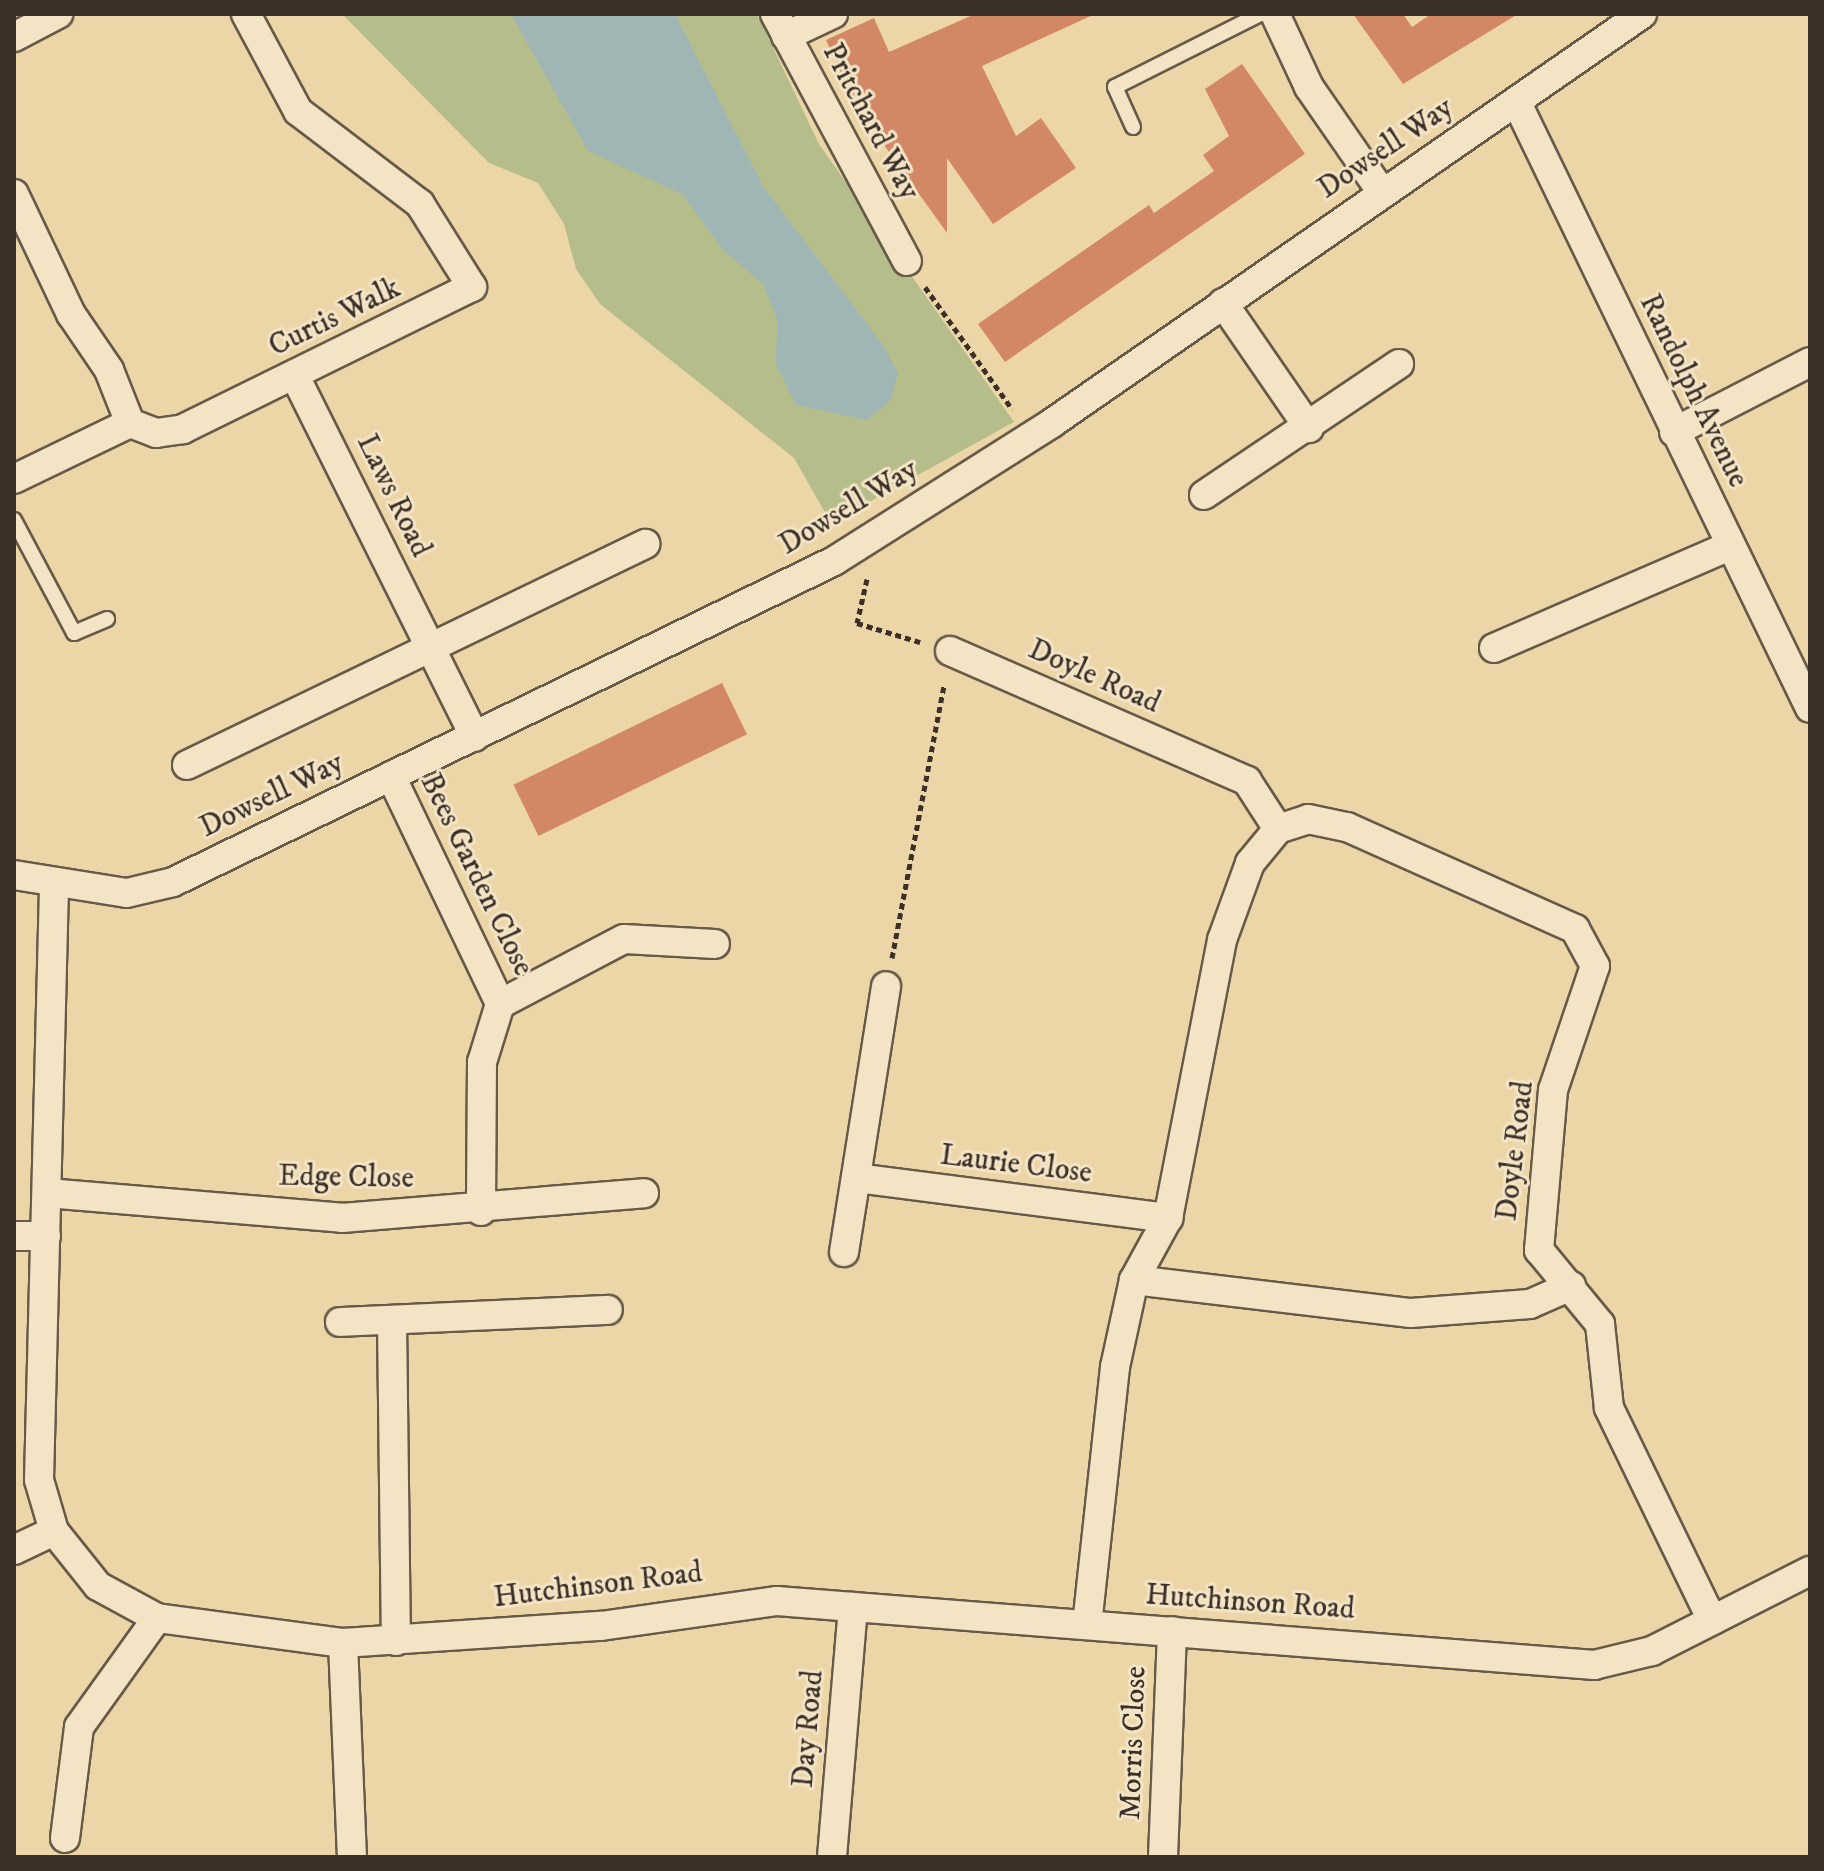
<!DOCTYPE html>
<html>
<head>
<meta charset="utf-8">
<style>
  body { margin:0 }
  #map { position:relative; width:1824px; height:1871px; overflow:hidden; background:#ecd6a8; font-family:"IM FELL DW Pica",serif }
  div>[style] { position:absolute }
  .green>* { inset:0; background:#b5be8a }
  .water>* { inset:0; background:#9fb6b5 }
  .building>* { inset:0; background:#d28864; transform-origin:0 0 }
  .path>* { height:5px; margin-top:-2.5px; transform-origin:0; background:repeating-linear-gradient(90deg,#3a3028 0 6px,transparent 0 10px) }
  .roads { filter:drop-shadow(2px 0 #665a48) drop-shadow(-2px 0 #665a48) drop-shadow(0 2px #665a48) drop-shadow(0 -2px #665a48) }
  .lane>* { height:14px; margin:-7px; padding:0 7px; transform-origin:7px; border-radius:7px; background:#f3e4c6 }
  .street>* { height:28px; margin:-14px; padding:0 14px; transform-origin:14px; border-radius:14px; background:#f3e4c6 }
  span { translate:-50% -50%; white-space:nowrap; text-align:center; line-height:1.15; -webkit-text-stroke:6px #f3e4c6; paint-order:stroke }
  .street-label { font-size:30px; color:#3a3028 }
  .frame { position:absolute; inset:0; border:16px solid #3a3028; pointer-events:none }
</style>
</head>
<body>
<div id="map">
  <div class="green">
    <div style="clip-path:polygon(342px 14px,757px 14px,819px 144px,1014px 422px,831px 523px,794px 458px,600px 304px,576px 269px,564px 224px,538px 183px,489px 163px)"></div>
  </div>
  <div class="water">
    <div style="clip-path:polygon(511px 14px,675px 14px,763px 186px,883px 345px,898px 373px,890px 401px,867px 420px,796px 405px,776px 364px,777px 319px,763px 284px,723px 250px,682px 194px,588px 151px)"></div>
  </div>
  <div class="building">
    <div style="clip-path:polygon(975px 14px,1095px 14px,982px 66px,1016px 136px,1041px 118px,1076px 168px,993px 224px,947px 158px,947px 233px,856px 106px,826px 40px,874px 18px,889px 52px)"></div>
    <div style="clip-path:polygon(1353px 14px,1403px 14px,1412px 27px,1431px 14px,1518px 14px,1403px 84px)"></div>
    <div style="clip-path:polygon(1242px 64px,1305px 154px,1005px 362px,978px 324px,1149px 205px,1154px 213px,1214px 171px,1203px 155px,1229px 136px,1205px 89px)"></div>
    <div style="left:722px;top:683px;width:57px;height:232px;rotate:64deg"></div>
  </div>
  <div class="path">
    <div style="left:925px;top:287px;width:150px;rotate:54.5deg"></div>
    <div style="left:867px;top:579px;width:45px;rotate:102.8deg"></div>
    <div style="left:857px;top:623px;width:66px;rotate:16.8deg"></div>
    <div style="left:892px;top:958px;width:278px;rotate:-79.2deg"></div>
  </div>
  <div class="roads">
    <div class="lane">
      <div style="left:1133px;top:127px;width:44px;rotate:-114.2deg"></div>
      <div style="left:1115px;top:87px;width:162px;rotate:-26.7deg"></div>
      <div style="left:14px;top:520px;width:128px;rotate:62deg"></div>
      <div style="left:74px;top:633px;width:36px;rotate:-23deg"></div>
    </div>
    <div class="street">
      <div style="left:775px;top:14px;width:280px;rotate:61.9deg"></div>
      <div style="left:1275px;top:14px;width:81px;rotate:65deg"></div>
      <div style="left:1309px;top:87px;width:126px;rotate:55.3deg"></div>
      <div style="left:786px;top:36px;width:52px;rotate:-25.1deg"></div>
      <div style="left:14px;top:37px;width:50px;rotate:-27.6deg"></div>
      <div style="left:1517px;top:103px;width:672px;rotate:64.16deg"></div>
      <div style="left:14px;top:194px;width:133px;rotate:64.6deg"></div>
      <div style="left:71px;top:314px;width:68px;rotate:55.8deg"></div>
      <div style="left:109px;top:370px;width:57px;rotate:68.4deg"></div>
      <div style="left:130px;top:423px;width:28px;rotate:21deg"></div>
      <div style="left:156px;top:433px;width:27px;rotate:-8deg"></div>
      <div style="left:183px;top:429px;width:322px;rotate:-26.2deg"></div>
      <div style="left:472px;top:287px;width:98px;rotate:-122.1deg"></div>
      <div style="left:420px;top:204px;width:153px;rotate:-142.7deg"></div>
      <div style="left:298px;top:111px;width:110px;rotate:-118.2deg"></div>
      <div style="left:1223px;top:303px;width:152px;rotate:55.5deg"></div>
      <div style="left:295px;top:376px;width:403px;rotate:63.5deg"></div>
      <div style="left:1674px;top:432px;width:153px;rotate:-27.2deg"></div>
      <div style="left:14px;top:479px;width:129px;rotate:-25.8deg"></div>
      <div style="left:1204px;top:495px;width:235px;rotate:-33.9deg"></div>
      <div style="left:1494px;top:648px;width:257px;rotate:-23.4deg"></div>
      <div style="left:950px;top:651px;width:324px;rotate:23.6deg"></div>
      <div style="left:1247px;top:781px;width:57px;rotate:57.1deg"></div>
      <div style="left:187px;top:765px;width:509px;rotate:-25.76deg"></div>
      <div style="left:391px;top:776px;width:253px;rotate:64.4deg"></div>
      <div style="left:500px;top:1004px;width:61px;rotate:107.2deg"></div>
      <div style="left:482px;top:1062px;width:149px;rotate:90.4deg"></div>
      <div style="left:14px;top:875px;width:114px;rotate:9.1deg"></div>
      <div style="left:127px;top:893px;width:47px;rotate:-13.4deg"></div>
      <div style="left:173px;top:882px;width:735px;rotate:-25.9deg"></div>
      <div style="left:834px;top:561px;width:258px;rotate:-32.3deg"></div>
      <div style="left:1052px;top:423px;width:718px;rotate:-34.73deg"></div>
      <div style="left:54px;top:887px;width:593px;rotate:91.45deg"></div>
      <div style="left:39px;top:1480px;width:53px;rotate:73.6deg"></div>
      <div style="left:54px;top:1531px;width:70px;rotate:51.3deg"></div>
      <div style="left:98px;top:1586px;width:67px;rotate:28.5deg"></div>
      <div style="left:157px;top:1618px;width:188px;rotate:7.7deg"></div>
      <div style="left:343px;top:1643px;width:259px;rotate:-3.8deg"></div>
      <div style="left:601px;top:1626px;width:178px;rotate:-8.1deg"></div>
      <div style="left:777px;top:1601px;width:820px;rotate:4.48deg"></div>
      <div style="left:1594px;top:1665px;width:60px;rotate:-13.6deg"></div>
      <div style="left:1652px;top:1651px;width:177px;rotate:-26.9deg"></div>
      <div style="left:500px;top:1004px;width:140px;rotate:-27.7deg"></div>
      <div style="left:624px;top:939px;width:91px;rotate:3.1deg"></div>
      <div style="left:856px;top:1178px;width:315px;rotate:7.3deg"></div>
      <div style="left:47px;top:1193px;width:296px;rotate:4.8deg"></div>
      <div style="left:342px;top:1218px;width:303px;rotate:-4.7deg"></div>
      <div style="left:14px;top:1236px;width:32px"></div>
      <div style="left:844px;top:1252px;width:269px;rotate:-81deg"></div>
      <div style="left:1134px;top:1280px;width:279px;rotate:6.8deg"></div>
      <div style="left:1411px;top:1313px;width:119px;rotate:-4.3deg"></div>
      <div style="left:1530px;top:1304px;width:45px;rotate:-23.7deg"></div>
      <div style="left:392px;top:1320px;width:321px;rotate:89.3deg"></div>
      <div style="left:340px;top:1322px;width:268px;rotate:-2.6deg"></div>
      <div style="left:14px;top:1550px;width:44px;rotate:-25.4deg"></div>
      <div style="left:1087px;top:1625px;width:260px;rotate:-83.8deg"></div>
      <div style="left:1115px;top:1367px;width:89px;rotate:-77.7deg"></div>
      <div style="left:1134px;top:1280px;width:71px;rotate:-61.3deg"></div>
      <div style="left:1168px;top:1218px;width:283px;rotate:-79deg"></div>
      <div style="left:1222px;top:940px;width:82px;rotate:-70deg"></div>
      <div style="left:1250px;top:863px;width:44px;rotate:-50.5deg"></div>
      <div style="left:1278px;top:829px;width:32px;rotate:-18deg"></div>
      <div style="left:1308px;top:819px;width:40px;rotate:12deg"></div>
      <div style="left:1347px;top:827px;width:250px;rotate:24.1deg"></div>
      <div style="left:1575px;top:929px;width:42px;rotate:61.6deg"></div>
      <div style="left:1595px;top:966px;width:131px;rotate:108.7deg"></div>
      <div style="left:1553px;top:1090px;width:161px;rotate:95deg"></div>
      <div style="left:1539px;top:1250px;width:96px;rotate:50.5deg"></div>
      <div style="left:1600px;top:1324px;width:84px;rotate:83.9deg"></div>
      <div style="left:1609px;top:1408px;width:236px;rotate:64.1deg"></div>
      <div style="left:343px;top:1643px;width:214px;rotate:87.6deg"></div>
      <div style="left:65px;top:1838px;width:112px;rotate:-82.8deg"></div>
      <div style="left:79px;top:1727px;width:134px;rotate:-54.4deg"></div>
      <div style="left:832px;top:1857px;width:251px;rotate:-85.2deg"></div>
      <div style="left:1163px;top:1857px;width:226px;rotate:-87.7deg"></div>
    </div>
  </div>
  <div class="street-label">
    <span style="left:870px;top:122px;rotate:62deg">Pritchard Way</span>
    <span style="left:1386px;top:149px;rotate:-34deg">Dowsell Way</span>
    <span style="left:335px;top:318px;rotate:-26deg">Curtis Walk</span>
    <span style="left:1693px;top:391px;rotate:64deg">Randolph Avenue</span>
    <span style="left:393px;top:496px;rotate:64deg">Laws Road</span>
    <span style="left:849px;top:508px;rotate:-31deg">Dowsell Way</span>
    <span style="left:1094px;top:677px;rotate:24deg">Doyle Road</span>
    <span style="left:272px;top:796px;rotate:-26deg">Dowsell Way</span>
    <span style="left:476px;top:875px;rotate:64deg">Bees Garden Close</span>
    <span style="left:1516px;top:1151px;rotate:-83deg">Doyle Road</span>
    <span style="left:1016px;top:1165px;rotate:7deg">Laurie Close</span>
    <span style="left:346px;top:1178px;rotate:1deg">Edge Close</span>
    <span style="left:598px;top:1586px;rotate:-7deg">Hutchinson Road</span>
    <span style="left:1250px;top:1603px;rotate:4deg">Hutchinson Road</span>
    <span style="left:809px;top:1729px;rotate:-85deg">Day Road</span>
    <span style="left:1134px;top:1743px;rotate:-88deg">Morris Close</span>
  </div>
  <div class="frame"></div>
</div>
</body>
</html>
